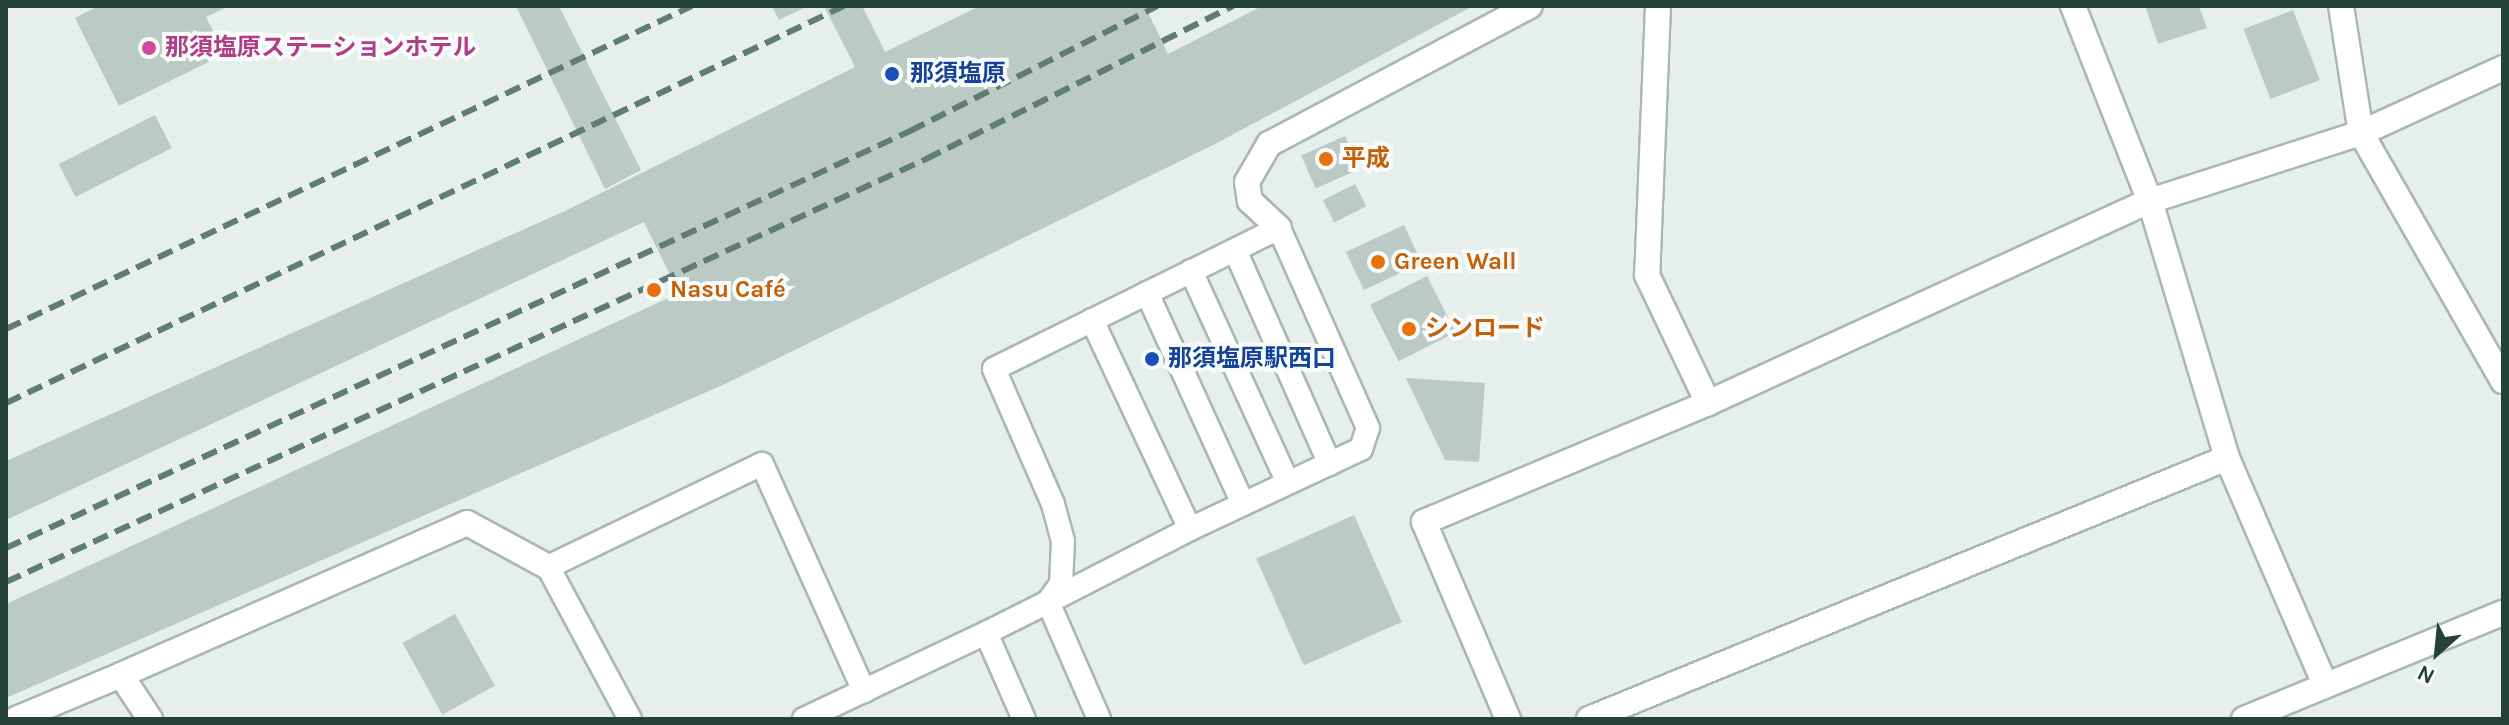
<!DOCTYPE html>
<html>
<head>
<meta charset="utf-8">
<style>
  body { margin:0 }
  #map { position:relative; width:2509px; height:725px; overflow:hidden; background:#e6efeb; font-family:Karla,"Noto Sans JP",sans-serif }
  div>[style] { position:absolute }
  .building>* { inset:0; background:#bbcac4; transform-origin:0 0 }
  .roads { filter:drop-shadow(2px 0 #a8b8b2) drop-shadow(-2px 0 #a8b8b2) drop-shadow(0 2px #a8b8b2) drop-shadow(0 -2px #a8b8b2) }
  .lane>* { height:22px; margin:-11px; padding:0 11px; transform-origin:11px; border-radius:11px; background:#fff }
  .street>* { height:24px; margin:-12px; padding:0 12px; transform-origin:12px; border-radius:12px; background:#fff }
  .secondary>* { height:24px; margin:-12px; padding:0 12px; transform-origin:12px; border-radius:12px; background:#fff }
  .rail>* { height:6px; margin-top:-3px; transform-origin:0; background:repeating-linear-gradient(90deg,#5f7d75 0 16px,transparent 0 24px) }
  .dots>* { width:22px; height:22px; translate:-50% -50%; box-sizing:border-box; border:4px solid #f7fbf9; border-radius:50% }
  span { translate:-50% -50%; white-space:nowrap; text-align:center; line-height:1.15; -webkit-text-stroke:8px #f7fbf9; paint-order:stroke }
  .hotel-label { font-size:24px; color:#b23c85; font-weight:700 }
  .left { translate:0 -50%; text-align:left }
  .transit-label { font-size:24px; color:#164399; font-weight:700 }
  .food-label { font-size:24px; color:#c56008; font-weight:700 }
  .frame { position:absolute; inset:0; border:8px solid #24423a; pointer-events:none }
  .north { position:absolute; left:2397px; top:613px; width:80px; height:80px; -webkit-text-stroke:6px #f7fbf9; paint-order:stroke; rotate:207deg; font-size:22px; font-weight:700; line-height:32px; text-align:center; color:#24423a }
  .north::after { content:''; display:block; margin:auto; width:28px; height:36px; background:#24423a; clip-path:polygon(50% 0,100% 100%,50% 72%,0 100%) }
</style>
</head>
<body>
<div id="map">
  <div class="building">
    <div style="clip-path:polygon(98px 6px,229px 6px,206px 17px,225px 54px,119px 106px,75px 18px)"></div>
    <div style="clip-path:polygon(516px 6px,559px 6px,641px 170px,605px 189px)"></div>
    <div style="clip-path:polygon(772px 6px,808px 6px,779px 20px)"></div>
    <div style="clip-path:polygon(824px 6px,862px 6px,885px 52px,980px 6px,1145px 6px,1168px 54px,1262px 6px,1473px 6px,1217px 143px,725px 384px,6px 698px,6px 604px,679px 293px,644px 222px,6px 520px,6px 461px,567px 210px,855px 67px)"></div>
    <div style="clip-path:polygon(2145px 6px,2199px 6px,2207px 28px,2158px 44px)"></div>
    <div style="left:2293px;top:10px;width:75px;height:53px;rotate:69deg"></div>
    <div style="left:155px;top:115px;width:37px;height:108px;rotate:63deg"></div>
    <div style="left:1345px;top:136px;width:36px;height:48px;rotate:66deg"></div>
    <div style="left:1355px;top:184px;width:25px;height:36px;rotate:63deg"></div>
    <div style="left:1404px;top:225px;width:42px;height:64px;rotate:65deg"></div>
    <div style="left:1427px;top:276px;width:63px;height:64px;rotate:63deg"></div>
    <div style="clip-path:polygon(1406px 378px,1485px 383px,1479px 462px,1445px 460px)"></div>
    <div style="left:1354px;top:515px;width:117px;height:107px;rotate:66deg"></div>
    <div style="left:455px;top:614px;width:82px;height:60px;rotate:61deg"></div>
  </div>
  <div class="roads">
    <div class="lane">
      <div style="left:1235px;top:250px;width:234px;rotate:66.1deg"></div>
      <div style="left:1191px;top:271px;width:233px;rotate:65.4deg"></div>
      <div style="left:1147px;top:293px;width:232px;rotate:65.5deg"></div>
      <div style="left:1092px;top:320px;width:231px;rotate:64.9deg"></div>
      <div style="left:1048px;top:602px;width:128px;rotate:66.4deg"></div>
      <div style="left:986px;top:633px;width:94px;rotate:66.2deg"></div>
      <div style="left:630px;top:719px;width:173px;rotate:-118.3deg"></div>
      <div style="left:548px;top:567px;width:237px;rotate:-25.7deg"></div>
      <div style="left:762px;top:464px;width:249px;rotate:65.8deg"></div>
      <div style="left:804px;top:719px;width:201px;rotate:-25.3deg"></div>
      <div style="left:986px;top:633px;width:69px;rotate:-26.6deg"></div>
      <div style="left:1048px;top:602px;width:160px;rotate:-27.2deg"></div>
      <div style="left:1190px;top:529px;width:189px;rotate:-25.1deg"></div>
      <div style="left:1361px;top:449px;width:22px;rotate:-72deg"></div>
      <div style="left:1368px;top:428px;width:219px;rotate:-114deg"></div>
      <div style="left:1279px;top:228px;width:318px;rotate:153.7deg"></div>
      <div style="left:994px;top:369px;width:147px;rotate:66.4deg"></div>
      <div style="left:1053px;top:504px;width:38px;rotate:75deg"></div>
      <div style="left:1063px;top:541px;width:43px;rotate:92.7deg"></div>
      <div style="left:1061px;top:584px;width:22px;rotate:126deg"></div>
    </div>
    <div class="street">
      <div style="left:1658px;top:6px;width:269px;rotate:92.3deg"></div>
      <div style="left:1647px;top:275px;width:142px;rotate:64.5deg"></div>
      <div style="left:2073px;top:6px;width:210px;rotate:68.5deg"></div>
      <div style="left:2150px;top:201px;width:268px;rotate:73.3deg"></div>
      <div style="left:2227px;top:458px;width:247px;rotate:66.6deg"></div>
      <div style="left:1279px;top:228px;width:40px;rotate:-137deg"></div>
      <div style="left:1250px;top:201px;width:19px;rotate:-99deg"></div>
      <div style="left:1247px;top:182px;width:44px;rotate:-59.9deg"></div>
      <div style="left:1269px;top:144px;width:295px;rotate:-27.9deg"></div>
      <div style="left:121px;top:675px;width:378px;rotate:-23.7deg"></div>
      <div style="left:467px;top:523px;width:92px;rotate:28.5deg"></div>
      <div style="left:16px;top:719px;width:114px;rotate:-22.7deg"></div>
      <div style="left:121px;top:675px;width:53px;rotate:56.6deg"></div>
      <div style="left:1508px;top:719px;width:214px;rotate:-113.1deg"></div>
      <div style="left:1424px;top:522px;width:308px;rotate:-22.7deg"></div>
      <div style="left:1708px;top:403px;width:486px;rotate:-24.6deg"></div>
      <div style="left:2150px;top:201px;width:222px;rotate:-17.9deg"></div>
      <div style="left:2361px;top:133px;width:156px;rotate:-24.6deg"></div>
      <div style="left:1589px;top:719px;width:689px;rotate:-22.25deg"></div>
      <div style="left:2244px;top:719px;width:280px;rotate:-22.3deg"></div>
    </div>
    <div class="secondary">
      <div style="left:2341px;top:6px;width:129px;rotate:81.1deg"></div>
      <div style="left:2361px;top:133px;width:286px;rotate:60.2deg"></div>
    </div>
  </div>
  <div class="rail">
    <div style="left:6px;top:329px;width:758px;rotate:-25.21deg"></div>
    <div style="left:6px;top:403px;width:927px;rotate:-25.35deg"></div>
    <div style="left:6px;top:548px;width:996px;rotate:-24.76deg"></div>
    <div style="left:910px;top:131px;width:277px;rotate:-26.8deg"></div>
    <div style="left:6px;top:582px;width:1013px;rotate:-24.69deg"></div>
    <div style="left:926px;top:159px;width:343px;rotate:-26.5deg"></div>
  </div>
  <div class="dots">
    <div style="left:149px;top:48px;background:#d1479c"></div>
    <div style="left:892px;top:74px;background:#1a4fb4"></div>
    <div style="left:1326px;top:159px;background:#e8710a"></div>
    <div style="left:1378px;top:262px;background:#e8710a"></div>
    <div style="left:654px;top:290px;background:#e8710a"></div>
    <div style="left:1409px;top:329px;background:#e8710a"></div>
    <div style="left:1152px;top:359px;background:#1a4fb4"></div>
  </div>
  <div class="hotel-label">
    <span class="left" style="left:165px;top:48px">那須塩原ステーションホテル</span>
  </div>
  <div class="transit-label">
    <span class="left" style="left:910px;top:74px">那須塩原</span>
    <span class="left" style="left:1168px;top:359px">那須塩原駅西口</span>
  </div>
  <div class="food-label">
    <span class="left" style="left:1342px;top:159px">平成</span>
    <span class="left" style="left:1394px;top:262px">Green Wall</span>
    <span class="left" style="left:670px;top:290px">Nasu Café</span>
    <span class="left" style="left:1425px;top:329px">シンロード</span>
  </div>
  <div class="frame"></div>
  <div class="north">N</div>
</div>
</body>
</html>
